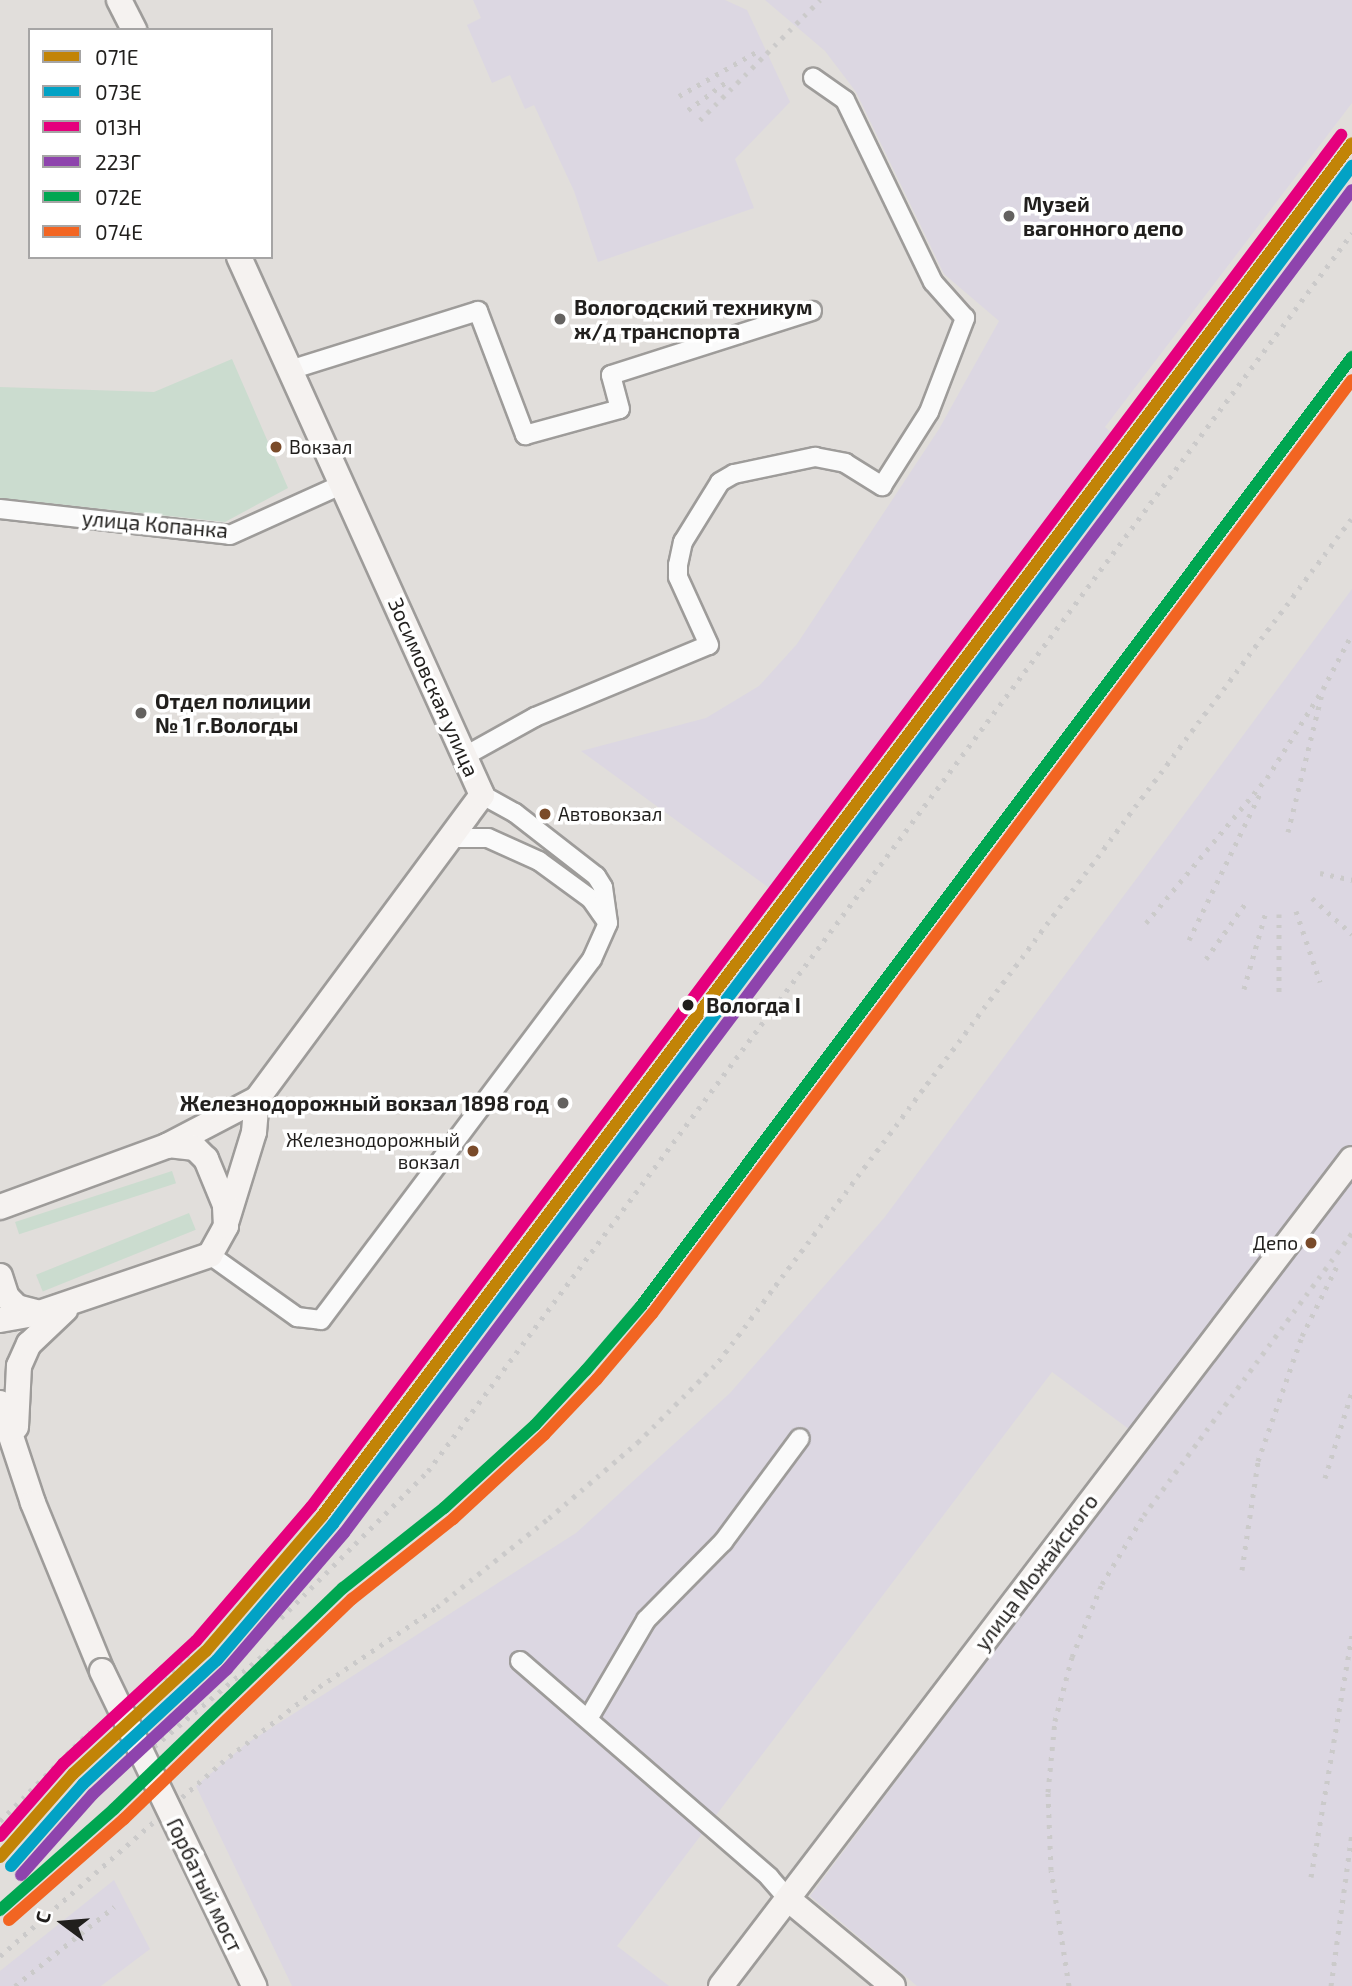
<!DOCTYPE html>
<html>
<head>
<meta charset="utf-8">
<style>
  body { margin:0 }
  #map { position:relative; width:1352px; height:1986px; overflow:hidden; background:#e1dedb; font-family:"Exo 2",sans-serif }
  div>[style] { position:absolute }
  .industrial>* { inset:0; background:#dcd7e2 }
  .green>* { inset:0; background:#cbdccf; transform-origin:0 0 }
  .roads { filter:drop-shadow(2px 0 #9e9c9a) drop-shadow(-2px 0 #9e9c9a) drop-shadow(0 2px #9e9c9a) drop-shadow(0 -2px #9e9c9a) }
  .street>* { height:18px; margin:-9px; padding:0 9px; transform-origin:9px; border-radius:9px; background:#fafafa }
  .secondary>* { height:24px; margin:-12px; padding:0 12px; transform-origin:12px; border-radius:12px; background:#f5f2f0 }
  .rail>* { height:5px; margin-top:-2.5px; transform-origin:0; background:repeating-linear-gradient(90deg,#cbcaca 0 3.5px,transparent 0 10.5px) }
  .bridges { filter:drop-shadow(2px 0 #9e9c9a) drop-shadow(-2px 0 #9e9c9a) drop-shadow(0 2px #9e9c9a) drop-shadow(0 -2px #9e9c9a) }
  .secondary-bridge>* { height:24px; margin:-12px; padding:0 12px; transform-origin:12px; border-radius:12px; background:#f5f2f0 }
  .rail-1>* { height:12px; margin:-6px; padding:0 6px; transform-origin:6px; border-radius:6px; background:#c28407 }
  .rail-2>* { height:12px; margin:-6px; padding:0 6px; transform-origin:6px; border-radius:6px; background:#02a2c5 }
  .rail-3>* { height:12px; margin:-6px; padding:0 6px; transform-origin:6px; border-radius:6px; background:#e5007d }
  .rail-4>* { height:12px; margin:-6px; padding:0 6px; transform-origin:6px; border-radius:6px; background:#8e44ad }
  .rail-5>* { height:12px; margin:-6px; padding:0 6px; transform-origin:6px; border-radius:6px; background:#00a651 }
  .rail-6>* { height:12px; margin:-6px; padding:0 6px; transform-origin:6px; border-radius:6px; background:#f26522 }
  .dots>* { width:19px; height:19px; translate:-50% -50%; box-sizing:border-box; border:4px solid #fff; border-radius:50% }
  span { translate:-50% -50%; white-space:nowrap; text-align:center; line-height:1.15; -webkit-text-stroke:7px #fff; paint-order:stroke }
  .bus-label { font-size:19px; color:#211f1d }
  .left { translate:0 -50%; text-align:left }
  .right { translate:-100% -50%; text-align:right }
  .poi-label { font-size:21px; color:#211f1d; font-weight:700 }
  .street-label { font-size:21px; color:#211f1d }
  .stop-label { font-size:21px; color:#211f1d; font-weight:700 }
  .legend { position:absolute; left:28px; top:28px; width:245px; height:231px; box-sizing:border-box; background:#fff; border:2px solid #a6a5a5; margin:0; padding:9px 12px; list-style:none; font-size:21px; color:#211f1d }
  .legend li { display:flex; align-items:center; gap:14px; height:35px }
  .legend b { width:35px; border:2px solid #a6a5a5 }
  .north { position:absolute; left:28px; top:1888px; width:70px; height:70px; -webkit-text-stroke:5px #fff; paint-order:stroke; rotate:286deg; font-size:19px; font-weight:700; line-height:28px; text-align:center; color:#211f1d }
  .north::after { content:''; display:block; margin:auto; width:24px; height:32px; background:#211f1d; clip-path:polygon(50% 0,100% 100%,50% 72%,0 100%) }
</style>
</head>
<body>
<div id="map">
  <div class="industrial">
    <div style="clip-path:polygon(473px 0,725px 0,747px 10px,790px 102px,735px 159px,754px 208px,598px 262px,574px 191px,534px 105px,525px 109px,510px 75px,492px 83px,467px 25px,481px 18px)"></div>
    <div style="clip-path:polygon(765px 0,1352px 0,1352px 103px,1105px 427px,1112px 433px,776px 893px,581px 751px,706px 718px,759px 686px,797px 644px,939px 429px,999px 321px,944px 274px,856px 92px,825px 51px)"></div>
    <div style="clip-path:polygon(1352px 589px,1352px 1986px,917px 1986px,810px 1896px,1149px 1444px,1052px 1372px,617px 1946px,669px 1986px,292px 1986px,196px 1786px,246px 1744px,576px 1533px,730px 1393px,884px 1218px)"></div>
    <div style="clip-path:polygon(114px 1880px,150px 1949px,101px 1986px,0 1986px,0 1971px)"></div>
  </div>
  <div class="green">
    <div style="clip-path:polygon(232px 359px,288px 488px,225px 522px,0 498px,0 387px,154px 392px)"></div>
    <div style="left:172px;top:1171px;width:13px;height:165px;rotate:72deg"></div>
    <div style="left:189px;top:1213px;width:18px;height:165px;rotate:68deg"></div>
  </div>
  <div class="roads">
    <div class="street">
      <div style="left:290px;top:370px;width:197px;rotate:-17.4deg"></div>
      <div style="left:478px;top:311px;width:133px;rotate:69.2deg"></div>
      <div style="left:525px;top:435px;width:98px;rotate:-15.3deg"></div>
      <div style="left:620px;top:409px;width:35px;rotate:-105deg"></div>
      <div style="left:611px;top:375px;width:211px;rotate:-17.7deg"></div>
      <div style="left:0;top:509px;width:231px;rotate:6.4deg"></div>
      <div style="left:230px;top:535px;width:124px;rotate:-24.3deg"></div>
      <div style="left:465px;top:756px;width:80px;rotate:-29.1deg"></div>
      <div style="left:535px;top:717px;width:188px;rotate:-22.5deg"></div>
      <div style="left:709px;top:645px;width:75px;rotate:-114.5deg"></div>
      <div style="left:678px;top:577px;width:12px;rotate:-90deg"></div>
      <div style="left:678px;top:565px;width:24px;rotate:-78deg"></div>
      <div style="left:683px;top:542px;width:70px;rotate:-58.3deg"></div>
      <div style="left:720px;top:482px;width:16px;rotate:-30deg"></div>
      <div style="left:734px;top:474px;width:83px;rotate:-11.9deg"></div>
      <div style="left:815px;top:457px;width:31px;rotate:11deg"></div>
      <div style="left:845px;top:463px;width:44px;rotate:31.9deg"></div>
      <div style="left:882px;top:486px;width:88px;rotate:-57.6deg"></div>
      <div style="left:929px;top:412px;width:101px;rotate:-69deg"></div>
      <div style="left:965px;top:318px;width:48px;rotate:-131.6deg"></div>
      <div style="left:933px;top:282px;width:202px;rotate:-115.8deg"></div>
      <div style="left:845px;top:100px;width:39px;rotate:-145deg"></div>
      <div style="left:453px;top:838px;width:35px"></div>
      <div style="left:488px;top:838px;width:56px;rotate:24.3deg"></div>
      <div style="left:539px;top:861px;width:64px;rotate:36.2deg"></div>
      <div style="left:591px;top:899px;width:29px;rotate:55deg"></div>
      <div style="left:201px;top:1259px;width:10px;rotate:-24deg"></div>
      <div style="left:210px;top:1255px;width:107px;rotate:35.5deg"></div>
      <div style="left:297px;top:1317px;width:24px;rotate:7deg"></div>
      <div style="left:321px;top:1320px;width:451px;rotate:-53.1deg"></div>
      <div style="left:592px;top:959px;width:39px;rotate:-66deg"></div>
      <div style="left:608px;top:923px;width:36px;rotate:-98deg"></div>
      <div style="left:603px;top:887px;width:13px;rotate:-122deg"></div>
      <div style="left:596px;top:876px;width:103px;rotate:-142.1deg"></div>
      <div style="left:515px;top:813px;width:38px;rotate:-151deg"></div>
      <div style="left:520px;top:1661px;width:330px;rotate:40.9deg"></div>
      <div style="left:769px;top:1877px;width:29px;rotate:49deg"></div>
      <div style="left:588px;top:1719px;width:115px;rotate:-59.6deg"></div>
      <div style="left:646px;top:1620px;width:110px;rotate:-45.4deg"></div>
      <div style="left:723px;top:1542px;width:129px;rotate:-53.5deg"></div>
    </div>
    <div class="secondary">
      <div style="left:119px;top:0;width:34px;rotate:63deg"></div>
      <div style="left:0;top:1207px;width:178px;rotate:-20.1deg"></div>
      <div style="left:167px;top:1146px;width:102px;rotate:-27.6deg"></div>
      <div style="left:257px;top:1099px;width:378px;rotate:-53.5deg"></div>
      <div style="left:482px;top:795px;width:590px;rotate:-114.31deg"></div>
      <div style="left:227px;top:1220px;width:92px;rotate:-72.9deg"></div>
      <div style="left:254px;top:1132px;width:33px;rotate:-85deg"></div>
      <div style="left:0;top:1276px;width:22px;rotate:72deg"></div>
      <div style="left:7px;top:1297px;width:14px;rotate:45deg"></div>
      <div style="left:17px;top:1307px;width:23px;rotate:15deg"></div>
      <div style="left:0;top:1320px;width:40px;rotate:-10deg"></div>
      <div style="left:39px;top:1313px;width:181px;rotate:-18.7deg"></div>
      <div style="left:210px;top:1255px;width:33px;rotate:-61deg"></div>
      <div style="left:226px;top:1226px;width:21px;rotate:-93deg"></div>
      <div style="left:225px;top:1205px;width:50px;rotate:-112.4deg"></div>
      <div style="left:206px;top:1159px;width:16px;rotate:-135deg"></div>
      <div style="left:195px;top:1148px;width:27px;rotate:-174deg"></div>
      <div style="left:0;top:1403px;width:105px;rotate:71.7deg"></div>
      <div style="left:33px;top:1503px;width:182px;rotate:67.7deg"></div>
      <div style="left:16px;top:1427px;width:61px;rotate:-87.2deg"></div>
      <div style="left:19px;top:1366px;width:24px;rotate:-66deg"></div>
      <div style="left:29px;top:1344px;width:50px;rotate:-43.4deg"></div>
      <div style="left:788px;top:1899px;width:136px;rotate:39.6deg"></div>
      <div style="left:721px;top:1986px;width:1040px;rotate:-52.66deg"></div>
    </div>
  </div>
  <div class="rail">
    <div style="left:679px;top:96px;width:89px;rotate:-29.7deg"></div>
    <div style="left:688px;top:110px;width:52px;rotate:-36.4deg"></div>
    <div style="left:700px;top:120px;width:170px;rotate:-45deg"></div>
    <div style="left:1326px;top:196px;width:38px;rotate:-47deg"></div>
    <div style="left:1230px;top:353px;width:205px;rotate:-53.5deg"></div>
    <div style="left:1177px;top:373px;width:82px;rotate:-47deg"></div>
    <div style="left:1288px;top:832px;width:147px;rotate:-76.2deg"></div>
    <div style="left:1323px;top:689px;width:62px;rotate:-62.2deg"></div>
    <div style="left:1320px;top:873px;width:33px;rotate:12deg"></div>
    <div style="left:1312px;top:898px;width:54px;rotate:42deg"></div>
    <div style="left:1296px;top:911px;width:75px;rotate:71.3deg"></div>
    <div style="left:1279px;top:914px;width:78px;rotate:90deg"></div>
    <div style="left:1146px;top:923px;width:189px;rotate:-50.2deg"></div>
    <div style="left:1267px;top:778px;width:105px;rotate:-57.8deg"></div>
    <div style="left:1189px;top:940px;width:162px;rotate:-64.1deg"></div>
    <div style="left:1206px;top:959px;width:72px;rotate:-54.6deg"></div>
    <div style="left:1244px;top:989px;width:81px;rotate:-74.2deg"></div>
    <div style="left:1325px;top:1478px;width:90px;rotate:-72.6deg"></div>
    <div style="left:1242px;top:1570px;width:110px;rotate:-81.6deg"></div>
    <div style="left:1258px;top:1461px;width:133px;rotate:-70.6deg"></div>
    <div style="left:1302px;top:1336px;width:80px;rotate:-63.4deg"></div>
    <div style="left:281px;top:1618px;width:208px;rotate:-45deg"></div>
    <div style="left:428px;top:1471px;width:1545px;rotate:-53.26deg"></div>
    <div style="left:139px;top:1713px;width:267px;rotate:-50.2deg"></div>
    <div style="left:310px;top:1508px;width:180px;rotate:-53.1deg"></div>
    <div style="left:138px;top:1760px;width:268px;rotate:-40deg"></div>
    <div style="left:0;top:1821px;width:127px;rotate:-45deg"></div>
    <div style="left:1311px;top:1877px;width:245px;rotate:-80.4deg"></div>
    <div style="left:0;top:1908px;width:30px;rotate:-40deg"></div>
    <div style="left:0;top:1956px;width:293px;rotate:-41.1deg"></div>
    <div style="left:221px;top:1763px;width:124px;rotate:-37.8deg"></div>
    <div style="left:319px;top:1687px;width:143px;rotate:-34.1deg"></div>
    <div style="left:437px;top:1607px;width:143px;rotate:-38.5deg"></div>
    <div style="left:549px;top:1518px;width:117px;rotate:-40.5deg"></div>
    <div style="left:638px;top:1442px;width:115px;rotate:-45deg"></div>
    <div style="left:719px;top:1361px;width:1054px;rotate:-53.1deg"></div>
    <div style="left:15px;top:1986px;width:127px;rotate:-38.6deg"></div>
    <div style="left:1069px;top:1986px;width:117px;rotate:-98.8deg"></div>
    <div style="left:1051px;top:1870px;width:78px;rotate:-92.2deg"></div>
    <div style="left:1048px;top:1792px;width:71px;rotate:-84.4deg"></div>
    <div style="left:1055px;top:1721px;width:66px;rotate:-75.1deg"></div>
    <div style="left:1072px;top:1657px;width:79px;rotate:-67.7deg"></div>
    <div style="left:1102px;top:1584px;width:81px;rotate:-58.7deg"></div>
    <div style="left:1144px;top:1515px;width:350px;rotate:-53.6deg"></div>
    <div style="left:1331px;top:1986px;width:155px;rotate:-82.2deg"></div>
  </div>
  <div class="bridges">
    <div class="secondary-bridge">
      <div style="left:102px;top:1671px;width:350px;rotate:64.2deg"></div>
    </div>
  </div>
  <div class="rail-1">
    <div style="left:0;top:1857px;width:111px;rotate:-48.7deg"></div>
    <div style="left:73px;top:1774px;width:181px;rotate:-42.8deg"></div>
    <div style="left:206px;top:1651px;width:178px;rotate:-49.3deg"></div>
    <div style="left:322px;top:1516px;width:1716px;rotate:-53.12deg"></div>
  </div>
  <div class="rail-2">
    <div style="left:11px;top:1866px;width:109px;rotate:-48.7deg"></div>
    <div style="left:83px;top:1784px;width:183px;rotate:-42.8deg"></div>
    <div style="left:217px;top:1660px;width:179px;rotate:-49.5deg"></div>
    <div style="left:333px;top:1524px;width:1698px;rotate:-53.12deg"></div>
  </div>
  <div class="rail-3">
    <div style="left:0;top:1836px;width:96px;rotate:-48.8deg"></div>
    <div style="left:63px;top:1764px;width:181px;rotate:-42.8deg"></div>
    <div style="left:196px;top:1641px;width:177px;rotate:-49.4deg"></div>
    <div style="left:311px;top:1507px;width:1716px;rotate:-53.1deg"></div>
  </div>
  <div class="rail-4">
    <div style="left:21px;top:1875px;width:108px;rotate:-48.4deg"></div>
    <div style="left:93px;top:1794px;width:183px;rotate:-43deg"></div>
    <div style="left:227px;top:1669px;width:179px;rotate:-49.3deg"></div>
    <div style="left:344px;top:1533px;width:1679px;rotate:-53.11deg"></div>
  </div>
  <div class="rail-5">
    <div style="left:0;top:1910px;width:152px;rotate:-41.5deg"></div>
    <div style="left:114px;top:1809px;width:318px;rotate:-44deg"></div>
    <div style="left:343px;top:1588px;width:129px;rotate:-38.4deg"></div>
    <div style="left:444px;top:1508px;width:123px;rotate:-42.4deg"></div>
    <div style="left:535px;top:1425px;width:75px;rotate:-47.2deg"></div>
    <div style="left:586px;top:1370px;width:84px;rotate:-49.3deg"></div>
    <div style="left:641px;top:1306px;width:1186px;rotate:-53.16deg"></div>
  </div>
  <div class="rail-6">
    <div style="left:9px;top:1920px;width:153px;rotate:-41.3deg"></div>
    <div style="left:124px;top:1819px;width:317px;rotate:-44deg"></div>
    <div style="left:352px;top:1599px;width:129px;rotate:-38.4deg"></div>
    <div style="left:453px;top:1519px;width:124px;rotate:-42.7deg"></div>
    <div style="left:544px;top:1435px;width:77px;rotate:-46.6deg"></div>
    <div style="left:597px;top:1379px;width:85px;rotate:-49.8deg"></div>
    <div style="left:652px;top:1314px;width:1167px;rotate:-53.15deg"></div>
  </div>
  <div class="dots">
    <div style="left:1009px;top:216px;background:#646260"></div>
    <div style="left:560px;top:319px;background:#646260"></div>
    <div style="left:276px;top:447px;background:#7a4b2a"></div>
    <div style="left:141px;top:713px;background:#646260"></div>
    <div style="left:545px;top:814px;background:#7a4b2a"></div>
    <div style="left:688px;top:1005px;background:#211f1d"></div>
    <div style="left:563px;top:1103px;background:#646260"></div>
    <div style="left:473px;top:1151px;background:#7a4b2a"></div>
    <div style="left:1311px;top:1243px;background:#7a4b2a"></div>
  </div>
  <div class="bus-label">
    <span class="left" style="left:289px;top:447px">Вокзал</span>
    <span class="left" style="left:558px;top:814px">Автовокзал</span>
    <span class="right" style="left:460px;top:1151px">Железнодорожный<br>вокзал</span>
    <span class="right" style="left:1298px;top:1243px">Депо</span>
  </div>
  <div class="poi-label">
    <span class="left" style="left:1023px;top:216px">Музей<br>вагонного депо</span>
    <span class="left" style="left:574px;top:319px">Вологодский техникум<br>ж/д транспорта</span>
    <span class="left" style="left:155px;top:713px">Отдел полиции<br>№ 1 г.Вологды</span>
    <span class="right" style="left:549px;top:1103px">Железнодорожный вокзал 1898 год</span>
  </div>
  <div class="street-label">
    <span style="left:155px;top:524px;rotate:5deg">улица Копанка</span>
    <span style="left:434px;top:687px;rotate:66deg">Зосимовская улица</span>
    <span style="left:1036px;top:1572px;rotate:-53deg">улица Можайского</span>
    <span style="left:205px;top:1885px;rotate:64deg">Горбатый мост</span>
  </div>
  <div class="stop-label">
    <span class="left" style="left:706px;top:1005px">Вологда I</span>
  </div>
  <ul class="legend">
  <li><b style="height:9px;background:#c28407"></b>071Е</li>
  <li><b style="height:9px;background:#02a2c5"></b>073Е</li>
  <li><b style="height:9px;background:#e5007d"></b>013Н</li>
  <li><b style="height:9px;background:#8e44ad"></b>223Г</li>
  <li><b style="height:9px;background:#00a651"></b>072Е</li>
  <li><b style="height:9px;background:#f26522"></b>074Е</li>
  </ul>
  <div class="north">С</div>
</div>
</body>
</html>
